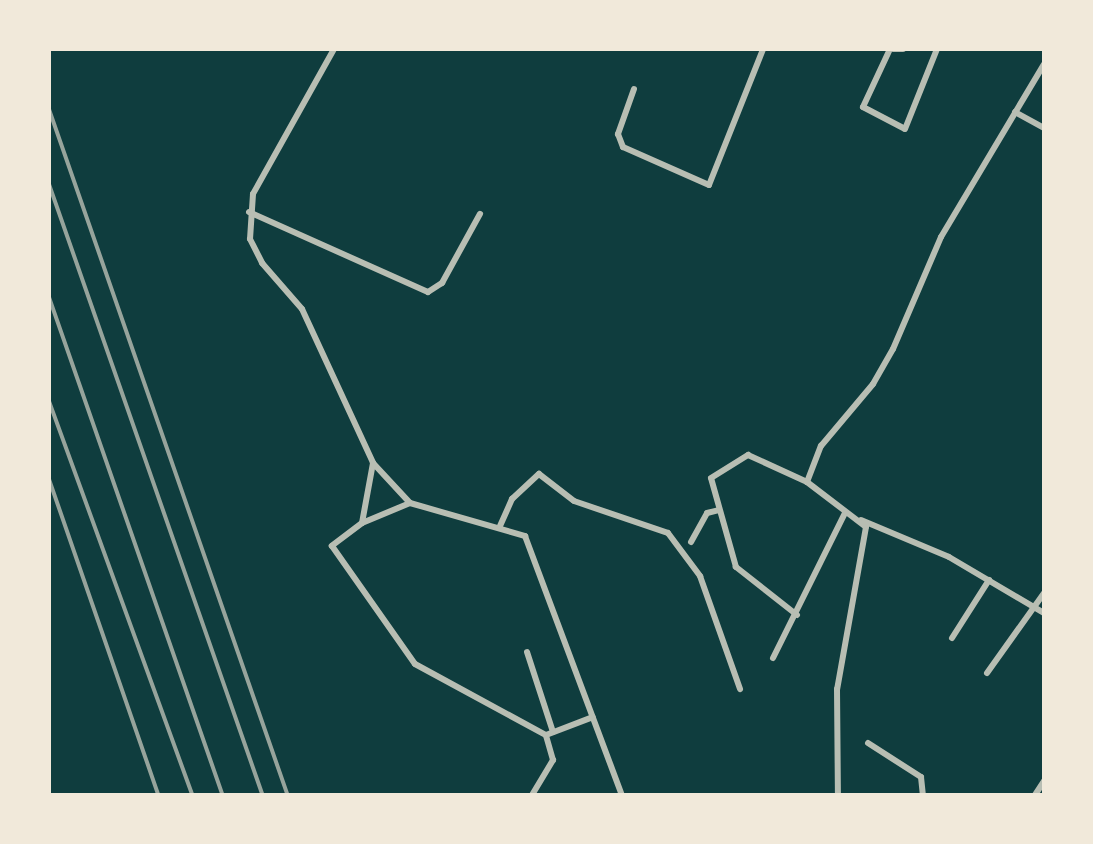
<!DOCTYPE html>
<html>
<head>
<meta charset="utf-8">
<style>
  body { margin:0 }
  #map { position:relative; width:1093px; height:844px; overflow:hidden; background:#0f3d3e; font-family:Lato,sans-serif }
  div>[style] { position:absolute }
  .minor>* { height:6px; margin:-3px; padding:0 3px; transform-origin:3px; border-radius:3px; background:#b8beb3 }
  .rail>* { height:3.5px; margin:-1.75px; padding:0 1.75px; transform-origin:1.75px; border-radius:1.75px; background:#97a49c }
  span { translate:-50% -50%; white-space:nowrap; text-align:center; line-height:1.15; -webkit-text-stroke:5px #f1e9da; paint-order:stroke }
  .frame { position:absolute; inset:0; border:51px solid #f1e9da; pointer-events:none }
</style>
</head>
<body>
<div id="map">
  <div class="minor">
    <div style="left:334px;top:49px;width:166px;rotate:119.2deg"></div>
    <div style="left:253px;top:194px;width:45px;rotate:93.8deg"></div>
    <div style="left:250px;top:239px;width:27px;rotate:63deg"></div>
    <div style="left:262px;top:263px;width:61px;rotate:49deg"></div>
    <div style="left:302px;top:309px;width:170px;rotate:65.2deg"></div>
    <div style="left:373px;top:463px;width:54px;rotate:47.2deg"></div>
    <div style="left:410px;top:503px;width:120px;rotate:16deg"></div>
    <div style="left:525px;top:536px;width:277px;rotate:69.5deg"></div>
    <div style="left:890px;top:49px;width:64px;rotate:115deg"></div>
    <div style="left:863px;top:107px;width:47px;rotate:27.6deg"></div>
    <div style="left:905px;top:129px;width:86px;rotate:-68.2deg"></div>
    <div style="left:893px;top:49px;width:10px"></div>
    <div style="left:634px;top:89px;width:48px;rotate:109.6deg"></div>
    <div style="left:618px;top:134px;width:14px;rotate:69deg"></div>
    <div style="left:623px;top:147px;width:94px;rotate:23.8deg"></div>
    <div style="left:709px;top:185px;width:146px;rotate:-68.3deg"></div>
    <div style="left:1015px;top:112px;width:33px;rotate:29deg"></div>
    <div style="left:249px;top:212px;width:196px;rotate:24.1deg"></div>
    <div style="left:428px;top:292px;width:17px;rotate:-33deg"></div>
    <div style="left:442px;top:283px;width:79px;rotate:-61.2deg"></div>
    <div style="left:807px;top:482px;width:39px;rotate:-69deg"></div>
    <div style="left:821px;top:446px;width:81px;rotate:-50deg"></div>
    <div style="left:873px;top:384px;width:40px;rotate:-60.3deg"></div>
    <div style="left:893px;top:349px;width:122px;rotate:-66.8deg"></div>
    <div style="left:941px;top:237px;width:201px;rotate:-59.2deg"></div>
    <div style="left:410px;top:503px;width:52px;rotate:157.4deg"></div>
    <div style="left:362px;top:523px;width:38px;rotate:143deg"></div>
    <div style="left:332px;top:546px;width:144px;rotate:54.9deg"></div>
    <div style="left:415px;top:664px;width:149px;rotate:28.5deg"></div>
    <div style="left:546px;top:735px;width:50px;rotate:-21deg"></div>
    <div style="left:861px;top:520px;width:95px;rotate:22.8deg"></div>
    <div style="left:949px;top:557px;width:110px;rotate:30.5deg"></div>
    <div style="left:362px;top:523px;width:61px;rotate:-79.6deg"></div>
    <div style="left:500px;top:526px;width:30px;rotate:-66deg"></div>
    <div style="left:512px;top:499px;width:37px;rotate:-43deg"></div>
    <div style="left:539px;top:474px;width:44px;rotate:37.6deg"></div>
    <div style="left:574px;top:501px;width:99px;rotate:18.8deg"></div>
    <div style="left:668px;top:533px;width:54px;rotate:53.3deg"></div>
    <div style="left:700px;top:576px;width:120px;rotate:70.5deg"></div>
    <div style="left:691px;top:542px;width:33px;rotate:-61deg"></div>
    <div style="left:707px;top:513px;width:12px;rotate:-14deg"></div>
    <div style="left:797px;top:615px;width:78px;rotate:-141.8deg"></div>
    <div style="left:736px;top:567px;width:92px;rotate:-105.7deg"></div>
    <div style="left:711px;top:478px;width:44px;rotate:-31.9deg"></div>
    <div style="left:748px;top:455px;width:65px;rotate:24.6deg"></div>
    <div style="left:807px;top:482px;width:74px;rotate:37.3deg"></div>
    <div style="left:866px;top:527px;width:165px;rotate:100.1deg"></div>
    <div style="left:837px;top:689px;width:106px;rotate:89.5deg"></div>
    <div style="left:952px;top:638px;width:69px;rotate:-57.5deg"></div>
    <div style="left:527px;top:652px;width:84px;rotate:72deg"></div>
    <div style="left:773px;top:658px;width:162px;rotate:-63.6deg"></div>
    <div style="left:987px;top:673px;width:98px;rotate:-54.5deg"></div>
    <div style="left:868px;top:743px;width:63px;rotate:32.7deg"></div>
    <div style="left:921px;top:777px;width:18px;rotate:84deg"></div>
    <div style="left:532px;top:795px;width:41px;rotate:-59deg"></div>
    <div style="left:553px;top:760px;width:26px;rotate:-106deg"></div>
    <div style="left:1035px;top:795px;width:17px;rotate:-57deg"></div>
  </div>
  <div class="rail">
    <div style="left:49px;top:108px;width:727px;rotate:70.82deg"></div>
    <div style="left:49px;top:183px;width:648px;rotate:70.73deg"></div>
    <div style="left:49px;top:296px;width:528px;rotate:70.78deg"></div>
    <div style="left:49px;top:400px;width:420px;rotate:70deg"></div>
    <div style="left:49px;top:478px;width:336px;rotate:70.9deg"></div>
  </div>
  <div class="frame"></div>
</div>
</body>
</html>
